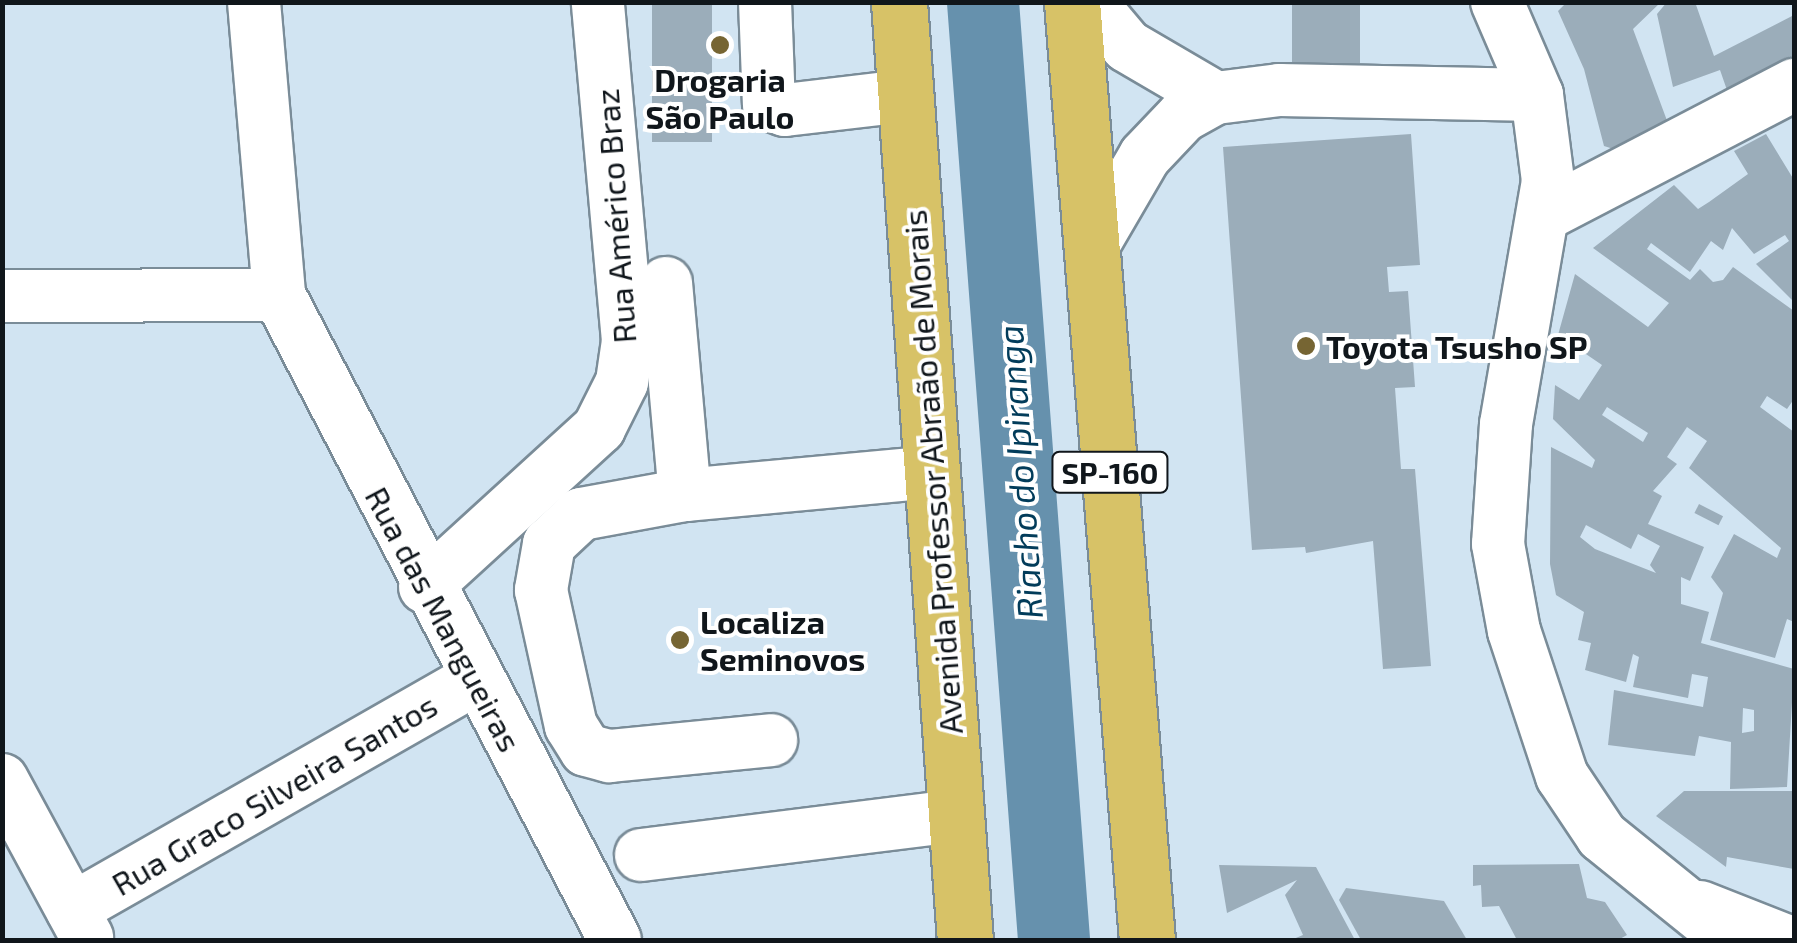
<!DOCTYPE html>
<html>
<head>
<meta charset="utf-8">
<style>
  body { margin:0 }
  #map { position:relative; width:1797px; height:943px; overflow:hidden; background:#d1e4f2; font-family:"Exo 2",sans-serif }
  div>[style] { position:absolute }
  .river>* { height:72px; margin:-36px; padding:0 36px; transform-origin:36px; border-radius:36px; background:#6691ad }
  .building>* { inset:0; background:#9badba; transform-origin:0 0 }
  .roads { filter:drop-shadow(2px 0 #7a8c98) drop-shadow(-2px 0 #7a8c98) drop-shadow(0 2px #7a8c98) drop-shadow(0 -2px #7a8c98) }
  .minor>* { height:52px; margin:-26px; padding:0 26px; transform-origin:26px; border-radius:26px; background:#fff }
  .major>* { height:55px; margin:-27.5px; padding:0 27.5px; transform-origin:27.5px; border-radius:27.5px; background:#d7c267 }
  .dots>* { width:28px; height:28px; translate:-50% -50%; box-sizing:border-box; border:5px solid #fff; border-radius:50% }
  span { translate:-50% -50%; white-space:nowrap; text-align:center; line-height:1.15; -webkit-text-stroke:8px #fff; paint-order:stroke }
  .shield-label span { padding:2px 8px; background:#fff; border:2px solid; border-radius:8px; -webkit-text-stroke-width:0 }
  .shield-label { font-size:30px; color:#10161b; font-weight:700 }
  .poi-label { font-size:32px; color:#10161b; font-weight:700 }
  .left { translate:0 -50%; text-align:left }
  .street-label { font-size:32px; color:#10161b }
  .water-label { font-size:35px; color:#023c5a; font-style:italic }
  .frame { position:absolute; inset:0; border:5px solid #10161b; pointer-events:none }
</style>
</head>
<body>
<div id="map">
  <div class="river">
    <div style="left:983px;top:2px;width:941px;rotate:85.67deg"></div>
  </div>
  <div class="building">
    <div style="left:652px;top:2px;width:60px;height:140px"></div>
    <div style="left:1292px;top:2px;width:68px;height:61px"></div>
    <div style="clip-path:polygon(1567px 2px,1661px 2px,1633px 29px,1669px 126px,1623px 152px,1604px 146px,1584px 69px,1558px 11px)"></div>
    <div style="clip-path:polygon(1667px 2px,1695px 2px,1714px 56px,1794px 15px,1794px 60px,1728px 93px,1720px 70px,1673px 87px,1657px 14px)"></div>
    <div style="clip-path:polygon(1411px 134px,1420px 265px,1387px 267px,1389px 292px,1408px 291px,1415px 387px,1395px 388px,1401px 469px,1415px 469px,1431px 666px,1383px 669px,1373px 541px,1306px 553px,1305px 547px,1252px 550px,1223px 147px)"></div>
    <div style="clip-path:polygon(evenodd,1766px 134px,1794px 180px,1794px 302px,1756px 264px,1789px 241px,1785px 235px,1754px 254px,1732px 228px,1723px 250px,1711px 241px,1690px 272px,1651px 243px,1647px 249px,1690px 280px,1700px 269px,1713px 282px,1723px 280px,1733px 267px,1794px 311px,1794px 399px,1787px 409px,1767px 396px,1760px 407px,1794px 432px,1794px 622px,1787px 619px,1775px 658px,1710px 640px,1723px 593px,1711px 577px,1734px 534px,1777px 558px,1781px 548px,1689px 468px,1707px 441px,1687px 427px,1667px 457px,1677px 464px,1653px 491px,1662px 496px,1648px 524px,1704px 547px,1690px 581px,1681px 577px,1681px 604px,1709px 612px,1701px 643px,1794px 669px,1787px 787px,1730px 789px,1731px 742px,1699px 736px,1695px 756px,1608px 745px,1614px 690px,1703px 707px,1708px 677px,1692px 674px,1688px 698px,1633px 687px,1639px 657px,1633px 654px,1626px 682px,1585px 670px,1591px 643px,1578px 640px,1584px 612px,1556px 595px,1550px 564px,1551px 447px,1592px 468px,1595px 460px,1553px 419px,1555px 385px,1579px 400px,1602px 365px,1558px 335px,1575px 274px,1648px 327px,1669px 303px,1593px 248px,1674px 185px,1698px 209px,1709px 202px,1748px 174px,1734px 151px,1766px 134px,1607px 407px,1648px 433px,1643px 442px,1602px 415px,1607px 407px,1766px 134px,1586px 525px,1631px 549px,1638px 534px,1660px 546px,1650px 565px,1656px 573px,1595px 549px,1580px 537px,1586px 525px,1766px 134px,1743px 708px,1754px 710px,1754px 731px,1742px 733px,1743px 708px)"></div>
    <div style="left:1699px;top:504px;width:27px;height:10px;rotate:27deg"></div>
    <div style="clip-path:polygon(1684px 791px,1794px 791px,1794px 869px,1727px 857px,1726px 867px,1656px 816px)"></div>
    <div style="clip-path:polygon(1579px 864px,1587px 898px,1605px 902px,1627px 935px,1618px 940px,1517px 940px,1499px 906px,1482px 907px,1481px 885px,1473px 886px,1473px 865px)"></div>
    <div style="clip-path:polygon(1219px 865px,1316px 867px,1355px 940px,1291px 940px,1303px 935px,1285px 895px,1297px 880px,1227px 913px)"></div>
    <div style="clip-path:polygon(1346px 888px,1444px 901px,1467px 940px,1361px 940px,1339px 900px)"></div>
  </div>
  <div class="roads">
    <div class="minor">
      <div style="left:254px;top:2px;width:294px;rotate:85.1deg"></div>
      <div style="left:279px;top:295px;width:727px;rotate:62.48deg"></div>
      <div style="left:765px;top:2px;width:102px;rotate:87.8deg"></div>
      <div style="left:769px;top:104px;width:17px;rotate:21deg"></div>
      <div style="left:785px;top:110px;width:121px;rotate:-6.7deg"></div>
      <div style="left:1090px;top:2px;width:57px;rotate:49.9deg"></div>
      <div style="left:1127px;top:46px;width:103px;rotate:30.3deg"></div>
      <div style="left:1497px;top:2px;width:101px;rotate:66.7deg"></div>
      <div style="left:1537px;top:95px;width:87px;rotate:82.7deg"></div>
      <div style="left:1548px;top:181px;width:247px;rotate:99.8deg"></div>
      <div style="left:1506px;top:424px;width:120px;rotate:93.8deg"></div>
      <div style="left:1498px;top:544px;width:88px;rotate:79.6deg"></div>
      <div style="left:1514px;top:631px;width:153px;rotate:71.7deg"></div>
      <div style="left:1562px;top:776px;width:72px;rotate:56.3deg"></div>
      <div style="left:1602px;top:836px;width:166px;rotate:38.9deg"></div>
      <div style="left:1546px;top:214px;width:280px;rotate:-27.5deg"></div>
      <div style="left:1092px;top:247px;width:105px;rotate:-59.8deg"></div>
      <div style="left:1145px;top:156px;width:55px;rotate:-46.5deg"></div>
      <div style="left:1183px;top:116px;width:38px;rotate:-29deg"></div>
      <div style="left:1216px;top:98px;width:64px;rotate:-7.2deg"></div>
      <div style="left:1279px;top:90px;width:258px;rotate:1.1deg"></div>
      <div style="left:666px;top:283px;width:213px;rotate:84.9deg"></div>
      <div style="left:685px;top:495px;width:248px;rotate:-5.3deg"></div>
      <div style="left:2px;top:296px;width:277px;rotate:-0.2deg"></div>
      <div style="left:685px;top:495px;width:106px;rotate:169.6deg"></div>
      <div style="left:581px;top:514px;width:44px;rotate:136.8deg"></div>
      <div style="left:549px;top:544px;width:47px;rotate:99.9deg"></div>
      <div style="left:541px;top:590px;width:139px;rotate:77.6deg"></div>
      <div style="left:571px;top:726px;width:28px;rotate:58deg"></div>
      <div style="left:586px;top:750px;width:24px;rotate:15deg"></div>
      <div style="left:609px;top:756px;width:163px;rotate:-5.6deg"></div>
      <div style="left:425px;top:587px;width:236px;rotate:-42.4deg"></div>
      <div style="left:599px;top:428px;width:51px;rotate:-63.4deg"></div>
      <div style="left:622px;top:382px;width:41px;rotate:-81.7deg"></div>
      <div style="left:628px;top:341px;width:340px;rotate:-95.1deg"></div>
      <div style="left:2px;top:780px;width:179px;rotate:61.6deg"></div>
      <div style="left:641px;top:855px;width:317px;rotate:-7.1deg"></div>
      <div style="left:1700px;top:907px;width:90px;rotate:21.4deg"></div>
      <div style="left:72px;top:909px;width:464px;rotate:-29.7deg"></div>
    </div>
    <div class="major">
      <div style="left:899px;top:2px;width:940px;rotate:85.98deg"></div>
      <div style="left:1072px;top:2px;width:941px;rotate:85.43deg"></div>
    </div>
  </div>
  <div class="dots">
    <div style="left:720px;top:45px;background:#766533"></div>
    <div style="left:1306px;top:346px;background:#766533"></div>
    <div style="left:680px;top:640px;background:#766533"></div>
  </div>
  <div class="shield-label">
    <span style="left:1110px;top:472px">SP-160</span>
  </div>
  <div class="poi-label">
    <span style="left:720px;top:98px">Drogaria<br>São Paulo</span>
    <span class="left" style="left:1326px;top:346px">Toyota Tsusho SP</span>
    <span class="left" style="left:700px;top:640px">Localiza<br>Seminovos</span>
  </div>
  <div class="street-label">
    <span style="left:615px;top:216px;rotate:-94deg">Rua Américo Braz</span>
    <span style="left:932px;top:472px;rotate:-94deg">Avenida Professor Abraão de Morais</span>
    <span style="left:444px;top:619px;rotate:62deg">Rua das Mangueiras</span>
    <span style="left:274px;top:794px;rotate:-30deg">Rua Graco Silveira Santos</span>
  </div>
  <div class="water-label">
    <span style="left:1019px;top:472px;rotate:-94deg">Riacho do Ipiranga</span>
  </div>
  <div class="frame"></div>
</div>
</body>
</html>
